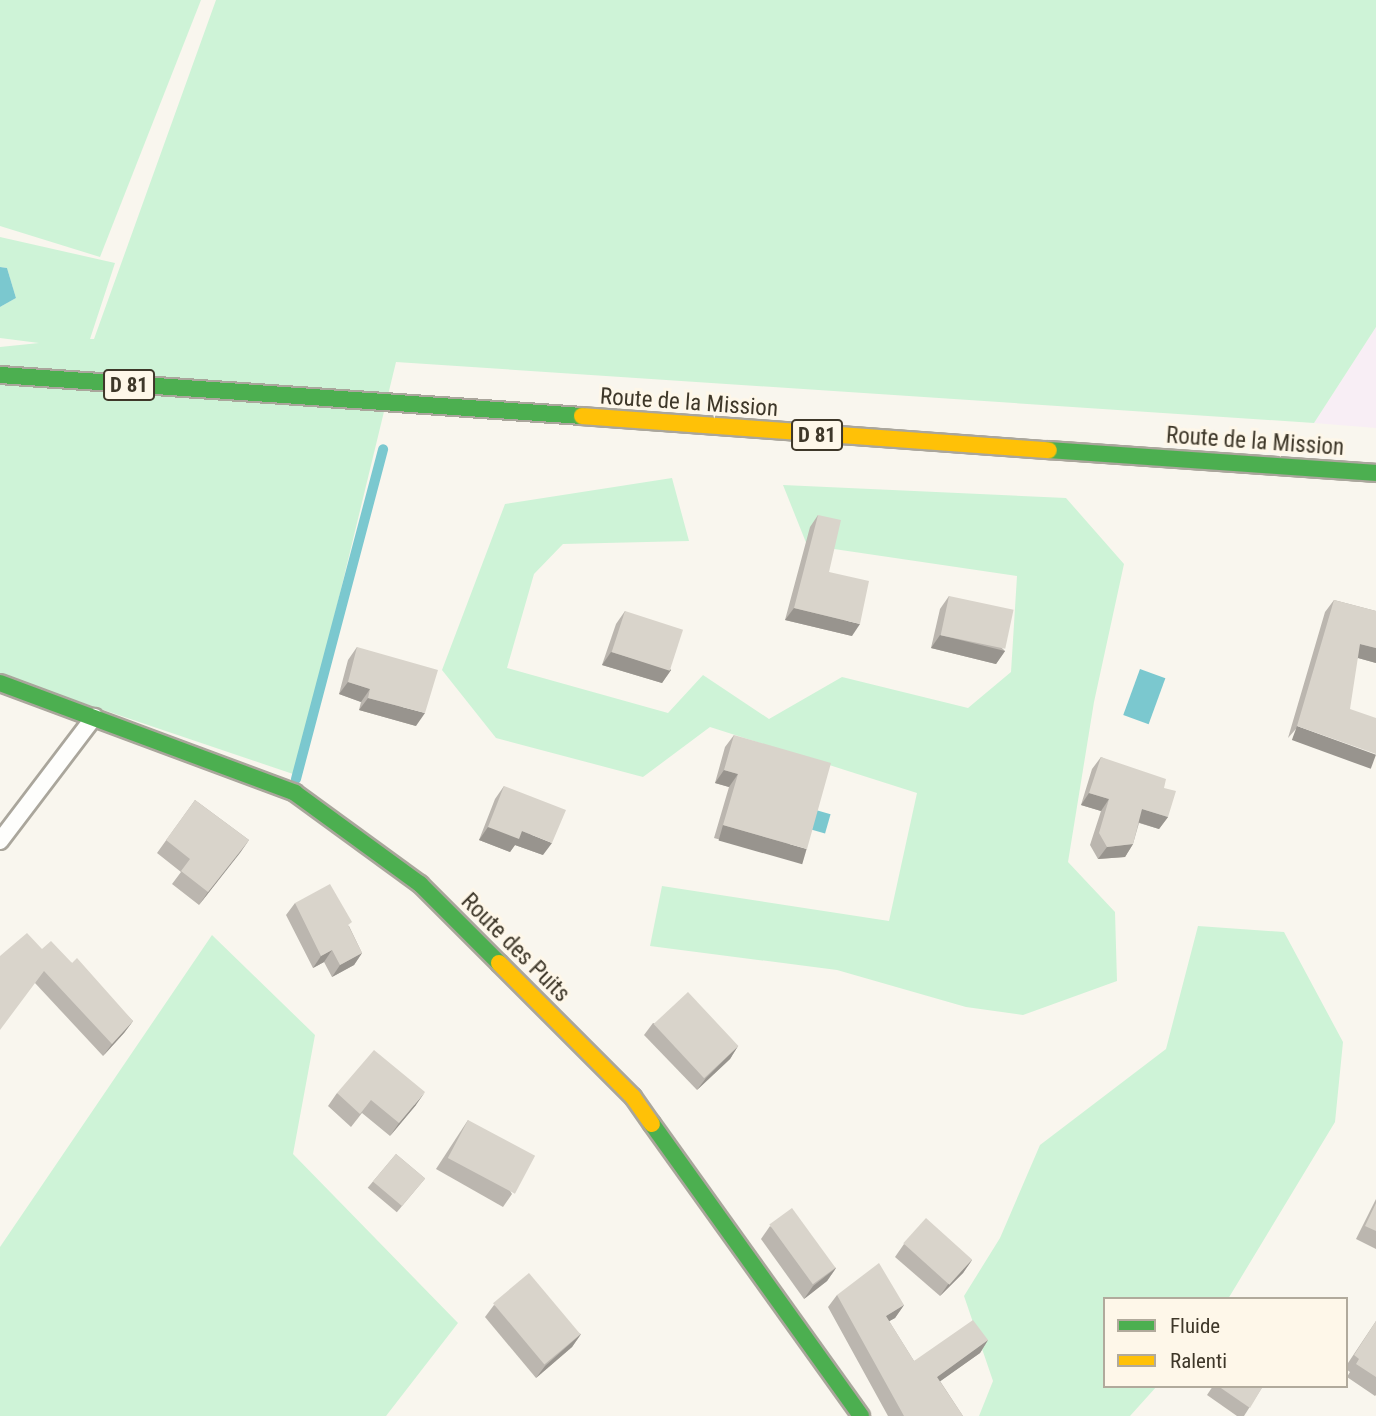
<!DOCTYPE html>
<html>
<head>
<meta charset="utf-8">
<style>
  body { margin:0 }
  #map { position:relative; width:1376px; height:1416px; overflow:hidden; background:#f9f6ee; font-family:"Roboto Condensed",sans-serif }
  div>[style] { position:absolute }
  .industrial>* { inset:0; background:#f8eef5 }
  .green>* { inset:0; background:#cef3d7 }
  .water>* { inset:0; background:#7bc8cf; transform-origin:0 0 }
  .stream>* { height:10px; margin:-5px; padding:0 5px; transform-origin:5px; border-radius:5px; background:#7bc8cf }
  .roads { filter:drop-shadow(2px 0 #aaa69c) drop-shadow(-2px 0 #aaa69c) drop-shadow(0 2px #aaa69c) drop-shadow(0 -2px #aaa69c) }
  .lane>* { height:16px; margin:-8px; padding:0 8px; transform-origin:8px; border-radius:8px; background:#fefefc }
  .fast>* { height:16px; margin:-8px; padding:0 8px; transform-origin:8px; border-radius:8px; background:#4caf50 }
  .slow>* { height:16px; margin:-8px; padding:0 8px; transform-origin:8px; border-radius:8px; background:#ffc107 }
  .wall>* { inset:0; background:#bbb6af; transform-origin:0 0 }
  .shaded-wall>* { inset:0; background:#98948e; transform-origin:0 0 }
  .building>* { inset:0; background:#d9d4cb; transform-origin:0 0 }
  span { translate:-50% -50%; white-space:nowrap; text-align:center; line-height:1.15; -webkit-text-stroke:6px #fef7e9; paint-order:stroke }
  .shield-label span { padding:2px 5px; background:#fef7e9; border:2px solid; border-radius:5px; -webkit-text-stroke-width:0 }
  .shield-label { font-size:21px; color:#3e3729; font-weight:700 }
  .street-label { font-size:23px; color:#3e3729 }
  .legend { position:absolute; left:1103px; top:1297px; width:245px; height:91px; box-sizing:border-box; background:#fef7e9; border:2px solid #b1aa9c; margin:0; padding:9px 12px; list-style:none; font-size:21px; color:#3e3729 }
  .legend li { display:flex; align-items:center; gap:14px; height:35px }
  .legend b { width:35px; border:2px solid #b1aa9c }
</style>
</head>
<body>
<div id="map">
  <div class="industrial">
    <div style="clip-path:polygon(1376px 327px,1376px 428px,1314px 423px)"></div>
  </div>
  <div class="green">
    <div style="clip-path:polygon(0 0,201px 0,100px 257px,0 226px)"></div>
    <div style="clip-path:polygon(216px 0,1376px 0,1376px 327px,1314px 423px,396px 362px,296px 775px,0 675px,0 347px,39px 343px,0 338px,0 307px,16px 298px,7px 268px,0 267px,0 237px,115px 263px,90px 339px,94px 339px)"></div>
    <div style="clip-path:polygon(672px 478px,689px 541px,563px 544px,534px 574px,507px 668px,668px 713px,703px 675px,769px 719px,842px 677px,968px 708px,1011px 672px,1017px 576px,807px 545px,783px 485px,1066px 498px,1124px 564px,1094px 702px,1068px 862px,1115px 912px,1117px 981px,1023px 1015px,966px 1007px,837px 970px,650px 946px,662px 886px,889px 921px,917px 793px,710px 727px,643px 777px,496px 738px,442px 670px,505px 504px)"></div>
    <div style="clip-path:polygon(1198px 926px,1284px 932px,1343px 1042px,1335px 1122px,1228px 1299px,1105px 1299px,1105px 1386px,1157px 1386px,1130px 1416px,979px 1416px,993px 1381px,964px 1296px,1000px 1238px,1040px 1145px,1166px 1049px)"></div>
    <div style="clip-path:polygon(212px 935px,315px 1035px,293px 1154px,458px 1323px,386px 1416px,0 1416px,0 1247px)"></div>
  </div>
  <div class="water">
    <div style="clip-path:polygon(0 267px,7px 268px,16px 298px,0 307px)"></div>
    <div style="left:1140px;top:669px;width:27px;height:49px;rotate:20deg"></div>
    <div style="left:795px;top:804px;width:37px;height:20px;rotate:16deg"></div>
  </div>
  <div class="stream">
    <div style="left:296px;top:779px;width:341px;rotate:-75.2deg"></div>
  </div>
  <div class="roads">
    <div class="lane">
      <div style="left:0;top:841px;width:156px;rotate:-52.8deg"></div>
    </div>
    <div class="fast">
      <div style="left:0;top:375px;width:583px;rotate:4.03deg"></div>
      <div style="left:1049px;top:450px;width:328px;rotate:4deg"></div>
      <div style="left:0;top:683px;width:315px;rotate:20.4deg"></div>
      <div style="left:295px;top:793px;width:155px;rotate:36.1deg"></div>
      <div style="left:420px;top:884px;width:112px;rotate:45deg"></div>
      <div style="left:652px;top:1124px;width:359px;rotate:54.4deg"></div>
    </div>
    <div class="slow">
      <div style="left:582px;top:416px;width:468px;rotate:4.2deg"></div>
      <div style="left:499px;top:963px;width:190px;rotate:45deg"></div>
      <div style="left:633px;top:1097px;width:33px;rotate:55deg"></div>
    </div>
  </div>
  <div class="wall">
    <div style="clip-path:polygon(818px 515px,829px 572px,852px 636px,785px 620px,810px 527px)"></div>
    <div style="clip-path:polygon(949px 596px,1005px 651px,996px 664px,931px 648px,940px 609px)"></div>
    <div style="clip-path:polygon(1334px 600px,1376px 611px,1376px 663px,1358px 658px,1288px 738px,1325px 612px)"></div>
    <div style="clip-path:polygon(625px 611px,671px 670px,662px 683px,602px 665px,616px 624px)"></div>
    <div style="clip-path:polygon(357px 647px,416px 726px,359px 710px,361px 702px,339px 694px,348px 660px)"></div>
    <div style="clip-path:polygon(734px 735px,798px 862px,714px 838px,729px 787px,715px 783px,725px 747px)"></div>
    <div style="clip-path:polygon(1101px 757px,1164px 788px,1168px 817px,1159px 829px,1139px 823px,1133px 844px,1125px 857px,1098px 859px,1090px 845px,1101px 811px,1081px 805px,1092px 769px)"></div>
    <div style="clip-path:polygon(504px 786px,543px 855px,515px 845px,510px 852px,479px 840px,495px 799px)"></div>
    <div style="clip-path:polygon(195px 800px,249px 840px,199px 905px,172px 884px,181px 872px,157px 853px)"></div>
    <div style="clip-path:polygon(295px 903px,349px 926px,362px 953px,354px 965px,332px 977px,324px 962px,313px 968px,286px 915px)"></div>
    <div style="clip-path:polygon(42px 949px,72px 963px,133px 1021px,124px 1033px,103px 1056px,35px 983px)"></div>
    <div style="clip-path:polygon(653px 1023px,738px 1046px,730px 1059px,697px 1090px,644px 1035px)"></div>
    <div style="clip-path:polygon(337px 1093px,416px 1105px,390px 1136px,362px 1113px,351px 1127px,328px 1106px)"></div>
    <div style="clip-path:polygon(468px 1120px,512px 1194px,503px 1207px,436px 1169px)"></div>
    <div style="left:396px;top:1154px;width:38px;height:44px;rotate:40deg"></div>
    <div style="clip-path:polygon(1376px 1199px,1376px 1249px,1356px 1239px)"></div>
    <div style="clip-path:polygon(770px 1226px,836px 1268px,827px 1281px,804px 1299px,761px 1239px)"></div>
    <div style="clip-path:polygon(904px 1244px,972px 1260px,963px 1273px,940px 1296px,895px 1257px)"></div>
    <div style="clip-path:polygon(837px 1295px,904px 1305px,895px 1318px,889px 1321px,914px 1361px,988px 1340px,980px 1353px,940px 1381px,963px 1416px,888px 1416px,828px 1307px)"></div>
    <div style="clip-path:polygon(494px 1305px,581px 1334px,572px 1347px,536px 1378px,485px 1317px)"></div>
    <div style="clip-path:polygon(1376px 1321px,1376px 1395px,1375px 1396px,1347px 1377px,1350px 1372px,1346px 1369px,1346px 1366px)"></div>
    <div style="clip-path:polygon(1213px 1386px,1263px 1386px,1244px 1416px,1237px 1416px,1207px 1395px)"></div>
  </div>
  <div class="shaded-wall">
    <div style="clip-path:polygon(794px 608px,860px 624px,852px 636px,785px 620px)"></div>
    <div style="clip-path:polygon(940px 635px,1005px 651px,996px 664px,931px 648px)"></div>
    <div style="clip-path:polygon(1360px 644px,1376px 648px,1376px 663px,1351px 656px)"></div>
    <div style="clip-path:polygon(611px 652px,671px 670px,662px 683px,602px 665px)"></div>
    <div style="clip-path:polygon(348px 682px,370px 689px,361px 702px,339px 694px)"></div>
    <div style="clip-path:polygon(368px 698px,425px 713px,416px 726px,359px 710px)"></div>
    <div style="left:1297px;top:726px;width:84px;height:15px;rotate:20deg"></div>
    <div style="clip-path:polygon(724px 770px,738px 774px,729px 787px,715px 783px)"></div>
    <div style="clip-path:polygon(1089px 793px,1109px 799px,1101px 811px,1081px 805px)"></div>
    <div style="clip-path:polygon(1142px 809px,1168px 817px,1159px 829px,1134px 821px)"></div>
    <div style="left:723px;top:825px;width:87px;height:16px;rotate:16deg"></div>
    <div style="clip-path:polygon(488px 827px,522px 831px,552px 843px,543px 855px,515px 845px,510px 852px,479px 840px)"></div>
    <div style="clip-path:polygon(249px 840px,240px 853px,199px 905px,208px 892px)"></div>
    <div style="clip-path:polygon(1133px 844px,1125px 857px,1098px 859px,1107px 847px)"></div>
    <div style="clip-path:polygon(332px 950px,324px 962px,313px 968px,321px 956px)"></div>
    <div style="clip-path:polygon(362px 953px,354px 965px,332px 977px,340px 965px)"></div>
    <div style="clip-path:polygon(133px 1021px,124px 1033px,103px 1056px,112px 1044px)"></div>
    <div style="clip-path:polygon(738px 1046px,730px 1059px,697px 1090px,706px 1078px)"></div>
    <div style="clip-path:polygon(425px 1092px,416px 1105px,390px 1136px,399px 1123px)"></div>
    <div style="clip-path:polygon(972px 1260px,963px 1273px,940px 1296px,949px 1283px)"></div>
    <div style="clip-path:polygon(836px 1268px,827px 1281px,804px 1299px,813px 1286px)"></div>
    <div style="clip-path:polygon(904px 1305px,895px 1318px,877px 1328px,886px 1316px)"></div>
    <div style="clip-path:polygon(581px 1334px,572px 1347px,536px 1378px,545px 1366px)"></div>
    <div style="clip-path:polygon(988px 1340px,980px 1353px,928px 1390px,937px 1377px)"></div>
  </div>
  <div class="building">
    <div style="clip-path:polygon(818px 515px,841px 520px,829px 572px,869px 581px,860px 624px,794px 608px)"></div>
    <div style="left:949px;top:596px;width:66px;height:40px;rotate:12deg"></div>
    <div style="clip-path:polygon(1334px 600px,1376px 611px,1376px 648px,1360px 644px,1350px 709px,1376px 718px,1376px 754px,1297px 726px)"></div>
    <div style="left:625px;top:611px;width:61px;height:43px;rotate:18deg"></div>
    <div style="clip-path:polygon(357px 647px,438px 670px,425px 713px,368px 698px,370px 689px,348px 682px)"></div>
    <div style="clip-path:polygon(734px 735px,831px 763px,807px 849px,723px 825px,738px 774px,724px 770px)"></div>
    <div style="clip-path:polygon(1101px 757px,1166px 779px,1164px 788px,1176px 791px,1168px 817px,1142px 809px,1133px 844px,1107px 847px,1099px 833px,1109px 799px,1089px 793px)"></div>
    <div style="clip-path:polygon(504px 786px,566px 810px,552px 843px,522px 831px,519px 839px,488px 827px)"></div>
    <div style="clip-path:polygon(195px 800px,249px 840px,208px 892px,181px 871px,190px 859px,166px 840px)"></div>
    <div style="clip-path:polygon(330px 884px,352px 922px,348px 925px,362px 953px,340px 965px,332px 950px,321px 956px,295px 903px)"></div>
    <div style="clip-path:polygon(27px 933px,42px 949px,51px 941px,72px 963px,77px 958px,133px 1021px,112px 1044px,44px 971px,0 1030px,0 956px)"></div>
    <div style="left:688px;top:992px;width:74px;height:47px;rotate:47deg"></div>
    <div style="clip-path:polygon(374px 1050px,425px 1092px,399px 1123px,371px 1100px,360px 1114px,337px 1093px)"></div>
    <div style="left:468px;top:1120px;width:76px;height:43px;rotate:28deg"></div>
    <div style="left:396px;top:1154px;width:38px;height:36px;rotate:40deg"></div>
    <div style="clip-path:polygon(1376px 1203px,1376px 1231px,1365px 1226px)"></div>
    <div style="left:792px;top:1208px;width:74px;height:28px;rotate:54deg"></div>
    <div style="left:926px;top:1218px;width:62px;height:34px;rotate:42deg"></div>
    <div style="clip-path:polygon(879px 1263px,904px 1305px,886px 1316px,914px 1361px,973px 1320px,988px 1340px,937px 1377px,963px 1416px,904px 1416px,837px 1295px)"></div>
    <div style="left:529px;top:1273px;width:80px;height:47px;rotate:50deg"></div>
    <div style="clip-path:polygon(1376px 1321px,1376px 1377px,1356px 1364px,1359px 1359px,1354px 1355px)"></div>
    <div style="clip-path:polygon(1218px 1386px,1263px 1386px,1250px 1408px)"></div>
  </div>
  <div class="shield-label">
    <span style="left:129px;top:385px">D 81</span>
    <span style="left:817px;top:435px">D 81</span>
  </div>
  <div class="street-label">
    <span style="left:689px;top:403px;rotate:4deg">Route de la Mission</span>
    <span style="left:1255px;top:442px;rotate:4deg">Route de la Mission</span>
    <span style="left:515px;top:948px;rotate:45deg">Route des Puits</span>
  </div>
  <ul class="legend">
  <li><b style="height:9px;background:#4caf50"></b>Fluide</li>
  <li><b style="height:9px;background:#ffc107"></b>Ralenti</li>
  </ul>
</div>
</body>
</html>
